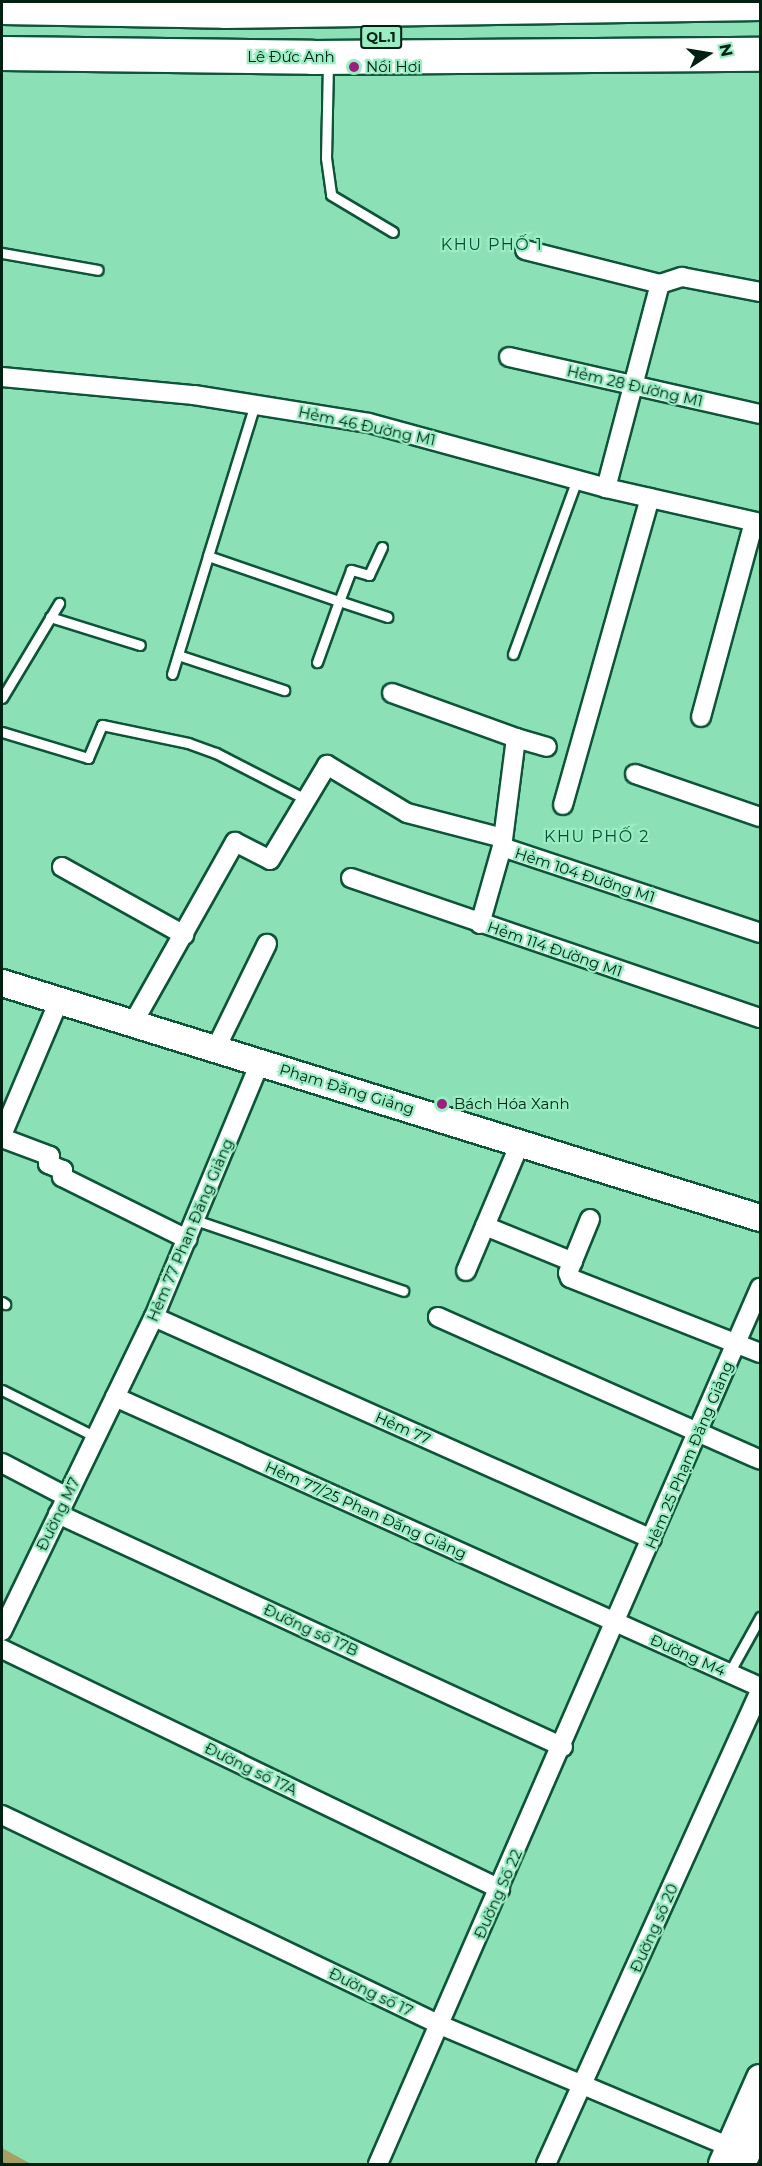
<!DOCTYPE html>
<html>
<head>
<meta charset="utf-8">
<style>
  body { margin:0 }
  #map { position:relative; width:762px; height:2166px; overflow:hidden; background:#8be0b5; font-family:Montserrat,sans-serif }
  div>[style] { position:absolute }
  .green>* { inset:0; background:#a79f64 }
  .path>* { height:3px; margin-top:-1.5px; transform-origin:0; background:repeating-linear-gradient(90deg,#427b5f 0 4.5px,transparent 0 7.5px) }
  .roads { filter:drop-shadow(2px 0 #0d5438) drop-shadow(-2px 0 #0d5438) drop-shadow(0 2px #0d5438) drop-shadow(0 -2px #0d5438) }
  .lane>* { height:9px; margin:-4.5px; padding:0 4.5px; transform-origin:4.5px; border-radius:4.5px; background:#fff }
  .street>* { height:18px; margin:-9px; padding:0 9px; transform-origin:9px; border-radius:9px; background:#fff }
  .secondary>* { height:26px; margin:-13px; padding:0 13px; transform-origin:13px; border-radius:13px; background:#fff }
  .highway>* { height:33px; margin:-16.5px; padding:0 16.5px; transform-origin:16.5px; border-radius:16.5px; background:#fff }
  .dots>* { width:16px; height:16px; translate:-50% -50%; box-sizing:border-box; border:3px solid #98edc2; border-radius:50% }
  span { translate:-50% -50%; white-space:nowrap; text-align:center; line-height:1.15; -webkit-text-stroke:4.5px #98edc2; paint-order:stroke }
  .shield-label span { padding:2px 4px; background:#98edc2; border:2px solid; border-radius:4px; -webkit-text-stroke-width:0 }
  .shield-label { font-size:14px; color:#002112; font-weight:700 }
  .street-label { font-size:15px; color:#002112 }
  .poi-label { font-size:15px; color:#002112 }
  .left { translate:0 -50%; text-align:left }
  .neighbourhood-label { font-size:16px; color:#034e33; letter-spacing:1.5px }
  .frame { position:absolute; inset:0; border:3px solid #002112; pointer-events:none }
  .north { position:absolute; left:678px; top:24px; width:60px; height:60px; -webkit-text-stroke:4px #98edc2; paint-order:stroke; rotate:78deg; font-size:16px; font-weight:700; line-height:24px; text-align:center; color:#002112 }
  .north::after { content:''; display:block; margin:auto; width:21px; height:27px; background:#002112; clip-path:polygon(50% 0,100% 100%,50% 72%,0 100%) }
</style>
</head>
<body>
<div id="map">
  <div class="green">
    <div style="clip-path:polygon(2px 2148px,31px 2164px,2px 2164px)"></div>
  </div>
  <div class="path">
    <div style="left:2px;top:2162px;width:2px;rotate:63deg"></div>
  </div>
  <div class="roads">
    <div class="lane">
      <div style="left:328px;top:63px;width:95px;rotate:91.2deg"></div>
      <div style="left:326px;top:158px;width:37px;rotate:82deg"></div>
      <div style="left:331px;top:195px;width:72px;rotate:30.8deg"></div>
      <div style="left:2px;top:253px;width:97px;rotate:10deg"></div>
      <div style="left:255px;top:404px;width:159px;rotate:107.2deg"></div>
      <div style="left:208px;top:556px;width:139px;rotate:19deg"></div>
      <div style="left:339px;top:601px;width:65px;rotate:109.8deg"></div>
      <div style="left:382px;top:547px;width:31px;rotate:115deg"></div>
      <div style="left:369px;top:575px;width:19px;rotate:-164deg"></div>
      <div style="left:351px;top:570px;width:33px;rotate:111deg"></div>
      <div style="left:339px;top:601px;width:51px;rotate:18.4deg"></div>
      <div style="left:50px;top:617px;width:94px;rotate:17.3deg"></div>
      <div style="left:513px;top:654px;width:186px;rotate:-69.9deg"></div>
      <div style="left:178px;top:655px;width:112px;rotate:18.3deg"></div>
      <div style="left:172px;top:674px;width:123px;rotate:-73deg"></div>
      <div style="left:2px;top:698px;width:111px;rotate:-59deg"></div>
      <div style="left:2px;top:732px;width:90px;rotate:16.8deg"></div>
      <div style="left:88px;top:758px;width:36px;rotate:-67deg"></div>
      <div style="left:102px;top:725px;width:88px;rotate:11.8deg"></div>
      <div style="left:188px;top:743px;width:30px;rotate:20deg"></div>
      <div style="left:216px;top:753px;width:102px;rotate:27.3deg"></div>
      <div style="left:195px;top:1220px;width:220px;rotate:18.8deg"></div>
      <div style="left:2px;top:1302px;width:4px;rotate:34deg"></div>
      <div style="left:2px;top:1390px;width:105px;rotate:26.6deg"></div>
      <div style="left:729px;top:1673px;width:64px;rotate:-61deg"></div>
    </div>
    <div class="street">
      <div style="left:525px;top:250px;width:139px;rotate:14.1deg"></div>
      <div style="left:660px;top:284px;width:23px;rotate:-18deg"></div>
      <div style="left:682px;top:277px;width:79px;rotate:10.9deg"></div>
      <div style="left:509px;top:357px;width:257px;rotate:12.8deg"></div>
      <div style="left:2px;top:377px;width:193px;rotate:5.4deg"></div>
      <div style="left:194px;top:395px;width:177px;rotate:9.1deg"></div>
      <div style="left:369px;top:423px;width:246px;rotate:15.3deg"></div>
      <div style="left:606px;top:488px;width:158px;rotate:12.8deg"></div>
      <div style="left:606px;top:488px;width:211px;rotate:-75.2deg"></div>
      <div style="left:392px;top:693px;width:132px;rotate:19.9deg"></div>
      <div style="left:516px;top:738px;width:110px;rotate:97.3deg"></div>
      <div style="left:502px;top:847px;width:272px;rotate:18.4deg"></div>
      <div style="left:701px;top:717px;width:202px;rotate:-74.8deg"></div>
      <div style="left:516px;top:738px;width:32px;rotate:16deg"></div>
      <div style="left:635px;top:774px;width:132px;rotate:19deg"></div>
      <div style="left:563px;top:805px;width:319px;rotate:-74.2deg"></div>
      <div style="left:62px;top:867px;width:140px;rotate:29.1deg"></div>
      <div style="left:351px;top:878px;width:432px;rotate:18.9deg"></div>
      <div style="left:480px;top:924px;width:80px;rotate:-74.1deg"></div>
      <div style="left:133px;top:1023px;width:208px;rotate:-60.6deg"></div>
      <div style="left:235px;top:842px;width:39px;rotate:27deg"></div>
      <div style="left:270px;top:860px;width:111px;rotate:-59deg"></div>
      <div style="left:327px;top:765px;width:93px;rotate:31deg"></div>
      <div style="left:407px;top:813px;width:99px;rotate:14.6deg"></div>
      <div style="left:216px;top:1048px;width:116px;rotate:-63.9deg"></div>
      <div style="left:2px;top:1135px;width:146px;rotate:-67deg"></div>
      <div style="left:2px;top:1138px;width:51px;rotate:20.6deg"></div>
      <div style="left:50px;top:1156px;width:8px;rotate:104deg"></div>
      <div style="left:48px;top:1164px;width:16px;rotate:22deg"></div>
      <div style="left:63px;top:1170px;width:7px;rotate:98deg"></div>
      <div style="left:62px;top:1177px;width:140px;rotate:26.4deg"></div>
      <div style="left:590px;top:1219px;width:58px;rotate:112.2deg"></div>
      <div style="left:568px;top:1273px;width:5px;rotate:68deg"></div>
      <div style="left:570px;top:1278px;width:204px;rotate:21.5deg"></div>
      <div style="left:485px;top:1226px;width:95px;rotate:22.2deg"></div>
      <div style="left:466px;top:1271px;width:139px;rotate:-67.1deg"></div>
      <div style="left:154px;top:1317px;width:545px;rotate:24.03deg"></div>
      <div style="left:438px;top:1317px;width:352px;rotate:23.9deg"></div>
      <div style="left:115px;top:1397px;width:707px;rotate:24.21deg"></div>
      <div style="left:2px;top:1463px;width:73px;rotate:27.6deg"></div>
      <div style="left:58px;top:1514px;width:556px;rotate:24.77deg"></div>
      <div style="left:2px;top:1631px;width:349px;rotate:-64.2deg"></div>
      <div style="left:154px;top:1317px;width:276px;rotate:-67.4deg"></div>
      <div style="left:2px;top:1649px;width:553px;rotate:25.73deg"></div>
      <div style="left:2px;top:1815px;width:486px;rotate:25.6deg"></div>
      <div style="left:440px;top:2025px;width:325px;rotate:22.8deg"></div>
      <div style="left:378px;top:2164px;width:956px;rotate:-66.44deg"></div>
      <div style="left:546px;top:2164px;width:519px;rotate:-65.66deg"></div>
    </div>
    <div class="secondary">
      <div style="left:2px;top:983px;width:794px;rotate:17.22deg"></div>
      <div style="left:722px;top:2164px;width:94px;rotate:-66.2deg"></div>
      <div style="left:742px;top:2164px;width:43px;rotate:-65.2deg"></div>
    </div>
    <div class="highway">
      <div style="left:2px;top:7px;width:222px;rotate:1deg"></div>
      <div style="left:224px;top:11px;width:536px;rotate:-0.86deg"></div>
      <div style="left:2px;top:53px;width:310px;rotate:0.7deg"></div>
      <div style="left:312px;top:57px;width:448px;rotate:-0.4deg"></div>
    </div>
  </div>
  <div class="dots">
    <div style="left:354px;top:67px;background:#9a2079"></div>
    <div style="left:442px;top:1104px;background:#9a2079"></div>
  </div>
  <div class="shield-label">
    <span style="left:381px;top:37px">QL.1</span>
  </div>
  <div class="street-label">
    <span style="left:291px;top:57px">Lê Đức Anh</span>
    <span style="left:635px;top:386px;rotate:13deg">Hẻm 28 Đường M1</span>
    <span style="left:367px;top:426px;rotate:12deg">Hẻm 46 Đường M1</span>
    <span style="left:585px;top:875px;rotate:18deg">Hẻm 104 Đường M1</span>
    <span style="left:555px;top:949px;rotate:19deg">Hẻm 114 Đường M1</span>
    <span style="left:347px;top:1089px;rotate:17deg">Phạm Đăng Giảng</span>
    <span style="left:190px;top:1230px;rotate:-67deg">Hẻm 77 Phan Đăng Giảng</span>
    <span style="left:403px;top:1428px;rotate:24deg">Hẻm 77</span>
    <span style="left:689px;top:1455px;rotate:-67deg">Hẻm 25 Phạm Đăng Giảng</span>
    <span style="left:366px;top:1510px;rotate:24deg">Hẻm 77/25 Phan Đăng Giảng</span>
    <span style="left:58px;top:1514px;rotate:-64deg">Đường M7</span>
    <span style="left:311px;top:1630px;rotate:25deg">Đường số 17B</span>
    <span style="left:688px;top:1655px;rotate:24deg">Đường M4</span>
    <span style="left:251px;top:1769px;rotate:26deg">Đường số 17A</span>
    <span style="left:498px;top:1894px;rotate:-66deg">Đường Số 22</span>
    <span style="left:654px;top:1928px;rotate:-66deg">Đường số 20</span>
    <span style="left:371px;top:1992px;rotate:26deg">Đường số 17</span>
  </div>
  <div class="poi-label">
    <span class="left" style="left:366px;top:67px">Nồi Hơi</span>
    <span class="left" style="left:454px;top:1104px">Bách Hóa Xanh</span>
  </div>
  <div class="neighbourhood-label">
    <span style="left:492px;top:245px">KHU PHỐ 1</span>
    <span style="left:597px;top:837px">KHU PHỐ 2</span>
  </div>
  <div class="frame"></div>
  <div class="north">N</div>
</div>
</body>
</html>
